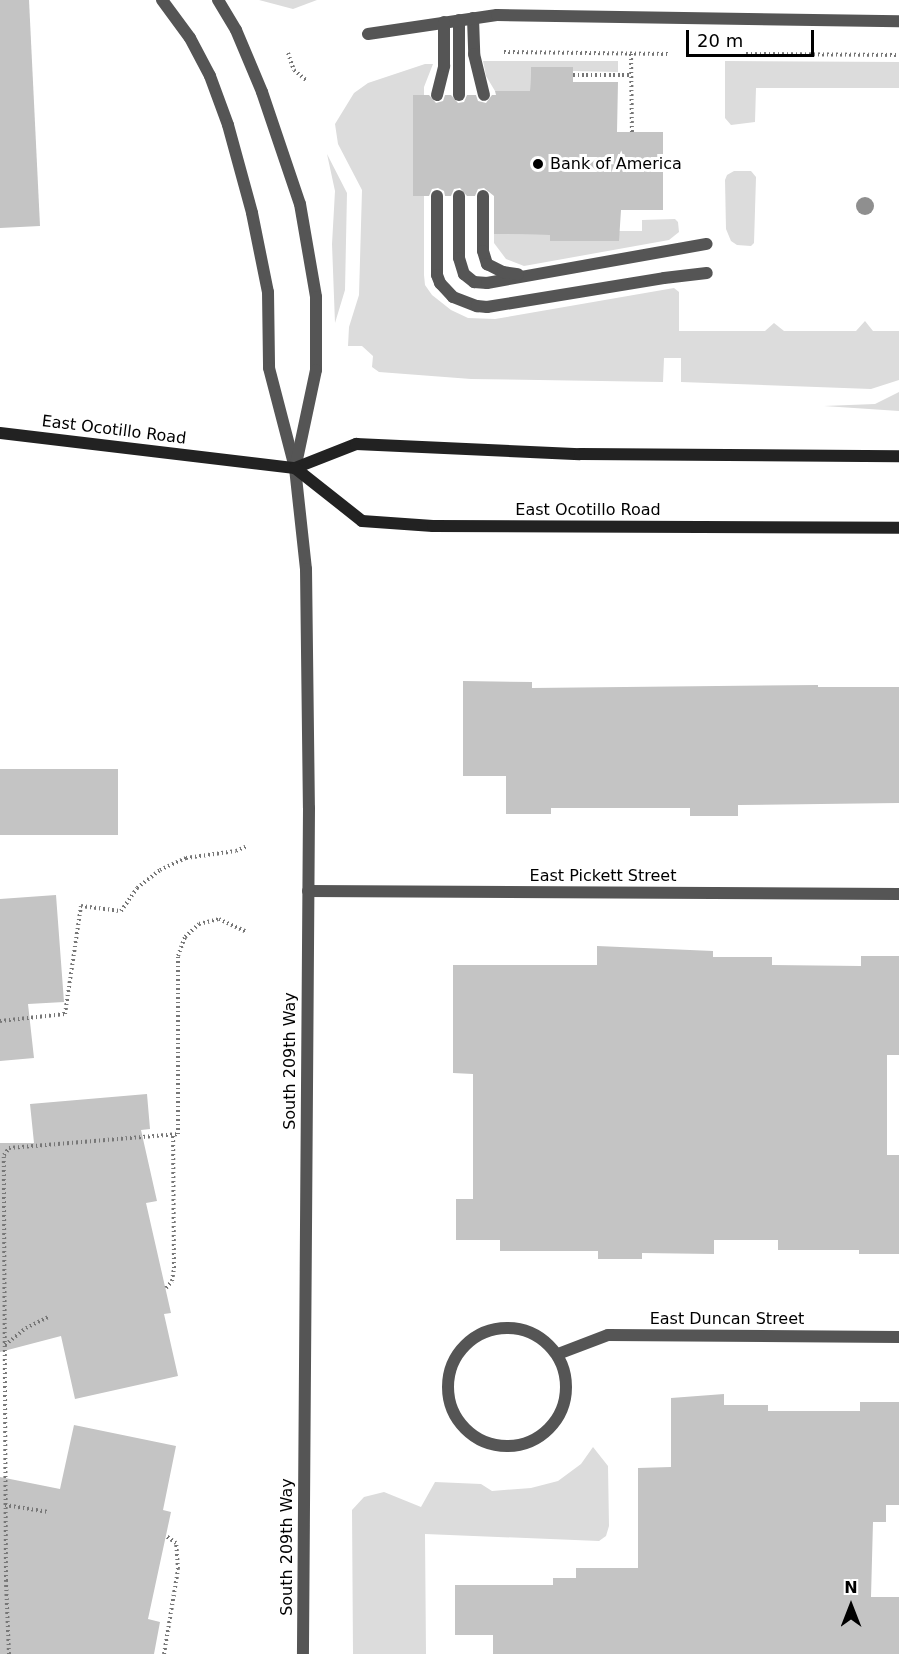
<!DOCTYPE html>
<html>
<head>
<meta charset="utf-8">
<style>
  body { margin:0 }
  #map { position:relative; width:899px; height:1654px; overflow:hidden; background:#fff; font-family:"DejaVu Sans",sans-serif }
  div>[style] { position:absolute }
  .green>* { inset:0; background:#dcdcdc }
  .building>* { inset:0; background:#c4c4c4; transform-origin:0 0 }
  .path>* { height:4px; margin-top:-2px; transform-origin:0; background:repeating-linear-gradient(90deg,#777 0 1.5px,transparent 0 4.5px) }
  .service>* { height:12px; margin:-6px; padding:0 6px; transform-origin:6px; border-radius:6px; background:#555 }
  .minor>* { height:12px; margin:-6px; padding:0 6px; transform-origin:6px; border-radius:6px; background:#555 }
  .minor>.ring { margin:-6px; padding:0; box-sizing:content-box; background:none; border:12px solid #555; border-radius:50% }
  .tertiary>* { height:12px; margin:-6px; padding:0 6px; transform-origin:6px; border-radius:6px; background:#555 }
  .secondary>* { height:12px; margin:-6px; padding:0 6px; transform-origin:6px; border-radius:6px; background:#222 }
  .trees>* { width:18px; height:18px; margin:-9px; border-radius:50%; background:#8f8f8f }
  .dots>* { width:16px; height:16px; translate:-50% -50%; box-sizing:border-box; border:3px solid #fff; border-radius:50% }
  span { translate:-50% -50%; white-space:nowrap; text-align:center; line-height:1.15; -webkit-text-stroke:6px #fff; paint-order:stroke }
  .poi-label { font-size:16px; color:#000 }
  .left { translate:0 -50%; text-align:left }
  .street-label { font-size:16px; color:#000 }
  .north { position:absolute; left:821px; top:1576px; width:60px; height:60px; -webkit-text-stroke:4px #fff; paint-order:stroke; rotate:0deg; font-size:16px; font-weight:700; line-height:24px; text-align:center; color:#000 }
  .north::after { content:''; display:block; margin:auto; width:21px; height:27px; background:#000; clip-path:polygon(50% 0,100% 100%,50% 72%,0 100%) }
  .scale { position:absolute; left:686px; top:30px; width:128px; height:27px; box-sizing:border-box; border:3px solid #000; border-top:0; padding-left:8px; font-size:18px; line-height:21px; white-space:nowrap; color:#000; -webkit-text-stroke:4px #fff; paint-order:stroke }
</style>
</head>
<body>
<div id="map">
  <div class="green">
    <div style="clip-path:polygon(259px 0,317px 0,293px 9px)"></div>
    <div style="clip-path:polygon(483px 61px,618px 61px,618px 72px,573px 71px,573px 67px,531px 67px,530px 91px,495px 91px,486px 76px)"></div>
    <div style="clip-path:polygon(725px 61px,899px 62px,899px 88px,756px 88px,755px 122px,731px 125px,725px 118px)"></div>
    <div style="clip-path:polygon(425px 64px,433px 64px,424px 87px,424px 275px,425px 285px,432px 295px,451px 310px,468px 318px,495px 319px,674px 288px,679px 292px,679px 331px,765px 331px,774px 323px,784px 331px,856px 331px,865px 321px,873px 331px,899px 331px,899px 380px,871px 389px,681px 382px,681px 358px,664px 358px,663px 382px,471px 379px,379px 372px,372px 367px,373px 356px,362px 346px,348px 346px,349px 327px,359px 295px,362px 190px,338px 144px,335px 124px,354px 93px,368px 83px)"></div>
    <div style="clip-path:polygon(327px 154px,347px 193px,345px 290px,335px 323px,332px 244px,335px 191px)"></div>
    <div style="clip-path:polygon(734px 171px,751px 171px,756px 177px,754px 243px,751px 246px,737px 245px,731px 241px,726px 229px,725px 180px,727px 175px)"></div>
    <div style="clip-path:polygon(675px 219px,678px 222px,679px 232px,669px 240px,524px 266px,506px 259px,494px 243px,494px 234px,550px 235px,551px 241px,618px 241px,619px 231px,642px 231px,642px 220px)"></div>
    <div style="clip-path:polygon(899px 392px,899px 411px,824px 406px,875px 404px)"></div>
    <div style="clip-path:polygon(593px 1447px,608px 1466px,609px 1526px,606px 1536px,599px 1541px,425px 1534px,426px 1654px,353px 1654px,352px 1510px,364px 1497px,384px 1492px,421px 1507px,435px 1482px,481px 1484px,492px 1491px,531px 1488px,558px 1481px,581px 1464px)"></div>
  </div>
  <div class="building">
    <div style="clip-path:polygon(0 0,29px 0,40px 226px,0 228px)"></div>
    <div style="clip-path:polygon(531px 67px,573px 67px,573px 82px,618px 82px,617px 132px,663px 132px,663px 210px,621px 210px,619px 241px,550px 241px,550px 235px,494px 234px,494px 196px,484px 188px,478px 189px,475px 196px,467px 196px,460px 188px,454px 189px,451px 196px,445px 196px,444px 191px,438px 188px,432px 189px,429px 196px,413px 196px,413px 95px,429px 95px,436px 103px,443px 101px,445px 95px,451px 95px,458px 103px,464px 102px,467px 95px,476px 95px,478px 101px,486px 103px,492px 95px,496px 95px,495px 91px,530px 91px)"></div>
    <div style="clip-path:polygon(463px 681px,532px 682px,532px 688px,818px 685px,818px 687px,899px 687px,899px 803px,738px 805px,738px 816px,690px 816px,690px 808px,551px 808px,551px 814px,506px 814px,506px 776px,463px 776px)"></div>
    <div style="left:0;top:769px;width:118px;height:66px"></div>
    <div style="clip-path:polygon(56px 895px,64px 1002px,28px 1004px,34px 1058px,0 1061px,0 899px)"></div>
    <div style="clip-path:polygon(597px 946px,713px 951px,713px 957px,772px 957px,772px 965px,861px 966px,861px 956px,899px 956px,899px 1055px,887px 1055px,887px 1155px,899px 1155px,899px 1254px,859px 1254px,859px 1250px,778px 1250px,778px 1240px,714px 1240px,714px 1254px,642px 1253px,642px 1259px,598px 1259px,598px 1251px,500px 1251px,500px 1240px,456px 1240px,456px 1199px,473px 1199px,473px 1074px,453px 1073px,453px 965px,597px 965px)"></div>
    <div style="clip-path:polygon(147px 1094px,150px 1129px,141px 1130px,157px 1201px,146px 1203px,171px 1313px,164px 1314px,178px 1376px,75px 1399px,61px 1336px,0 1352px,0 1143px,34px 1143px,30px 1104px)"></div>
    <div style="clip-path:polygon(724px 1394px,724px 1405px,768px 1405px,768px 1411px,860px 1411px,860px 1402px,899px 1402px,899px 1505px,886px 1505px,886px 1522px,873px 1522px,871px 1597px,899px 1597px,899px 1654px,493px 1654px,493px 1635px,455px 1635px,455px 1585px,553px 1585px,553px 1578px,576px 1578px,576px 1568px,638px 1568px,638px 1468px,671px 1467px,671px 1398px)"></div>
    <div style="clip-path:polygon(74px 1425px,176px 1446px,163px 1510px,171px 1512px,148px 1619px,160px 1622px,154px 1654px,0 1654px,0 1477px,60px 1489px)"></div>
  </div>
  <div class="path">
    <div style="left:504px;top:52px;width:164px;rotate:0.7deg"></div>
    <div style="left:288px;top:53px;width:18px;rotate:71deg"></div>
    <div style="left:294px;top:70px;width:16px;rotate:40deg"></div>
    <div style="left:631px;top:54px;width:78px;rotate:89.3deg"></div>
    <div style="left:746px;top:54px;width:153px;rotate:0.4deg"></div>
    <div style="left:573px;top:75px;width:58px"></div>
    <div style="left:0;top:1021px;width:65px;rotate:-6.1deg"></div>
    <div style="left:65px;top:1014px;width:109px;rotate:-81.6deg"></div>
    <div style="left:81px;top:906px;width:40px;rotate:7.1deg"></div>
    <div style="left:121px;top:911px;width:28px;rotate:-55deg"></div>
    <div style="left:137px;top:888px;width:29px;rotate:-38deg"></div>
    <div style="left:160px;top:870px;width:29px;rotate:-25deg"></div>
    <div style="left:186px;top:858px;width:50px;rotate:-8deg"></div>
    <div style="left:236px;top:851px;width:13px;rotate:-23deg"></div>
    <div style="left:166px;top:1288px;width:9px;rotate:-49deg"></div>
    <div style="left:172px;top:1281px;width:13px;rotate:-81deg"></div>
    <div style="left:174px;top:1268px;width:134px;rotate:-90.4deg"></div>
    <div style="left:5px;top:1345px;width:27px;rotate:-39deg"></div>
    <div style="left:26px;top:1328px;width:25px;rotate:-26deg"></div>
    <div style="left:5px;top:1505px;width:44px;rotate:9.2deg"></div>
    <div style="left:9px;top:1654px;width:73px;rotate:-92.4deg"></div>
    <div style="left:6px;top:1581px;width:426px;rotate:-90.3deg"></div>
    <div style="left:4px;top:1155px;width:9px;rotate:-54deg"></div>
    <div style="left:9px;top:1148px;width:170px;rotate:-4.7deg"></div>
    <div style="left:178px;top:1134px;width:178px;rotate:-90deg"></div>
    <div style="left:178px;top:956px;width:20px;rotate:-70deg"></div>
    <div style="left:185px;top:937px;width:19px;rotate:-43deg"></div>
    <div style="left:199px;top:924px;width:21px;rotate:-14deg"></div>
    <div style="left:219px;top:919px;width:31px;rotate:25deg"></div>
    <div style="left:164px;top:1654px;width:86px;rotate:-80.6deg"></div>
    <div style="left:178px;top:1569px;width:26px;rotate:-94deg"></div>
    <div style="left:176px;top:1543px;width:12px;rotate:-145deg"></div>
  </div>
  <div class="service">
    <div style="left:473px;top:18px;width:36px;rotate:88deg"></div>
    <div style="left:474px;top:54px;width:42px;rotate:76.3deg"></div>
    <div style="left:459px;top:20px;width:75px;rotate:90deg"></div>
    <div style="left:368px;top:34px;width:130px;rotate:-8.4deg"></div>
    <div style="left:497px;top:15px;width:402px;rotate:0.9deg"></div>
    <div style="left:437px;top:95px;width:30px;rotate:-76deg"></div>
    <div style="left:444px;top:66px;width:44px;rotate:-90deg"></div>
    <div style="left:437px;top:196px;width:79px;rotate:90deg"></div>
    <div style="left:437px;top:275px;width:9px;rotate:69deg"></div>
    <div style="left:440px;top:283px;width:19px;rotate:47deg"></div>
    <div style="left:453px;top:297px;width:26px;rotate:21deg"></div>
    <div style="left:477px;top:306px;width:10px;rotate:6deg"></div>
    <div style="left:487px;top:307px;width:179px;rotate:-9.3deg"></div>
    <div style="left:664px;top:278px;width:43px;rotate:-6.6deg"></div>
    <div style="left:459px;top:196px;width:62px;rotate:90deg"></div>
    <div style="left:459px;top:258px;width:17px;rotate:73deg"></div>
    <div style="left:464px;top:274px;width:13px;rotate:39deg"></div>
    <div style="left:474px;top:282px;width:13px;rotate:4deg"></div>
    <div style="left:487px;top:283px;width:223px;rotate:-10.1deg"></div>
    <div style="left:483px;top:196px;width:55px;rotate:90deg"></div>
    <div style="left:483px;top:251px;width:14px;rotate:73deg"></div>
    <div style="left:487px;top:264px;width:18px;rotate:27deg"></div>
    <div style="left:503px;top:272px;width:15px;rotate:8deg"></div>
  </div>
  <div class="minor">
    <div style="left:308px;top:891px;width:591px;rotate:0.29deg"></div>
    <div class="ring" style="left:448px;top:1328px;width:106px;height:106px"></div>
    <div style="left:558px;top:1354px;width:53px;rotate:-20.8deg"></div>
    <div style="left:608px;top:1335px;width:291px;rotate:0.4deg"></div>
  </div>
  <div class="tertiary">
    <div style="left:162px;top:0;width:47px;rotate:53.6deg"></div>
    <div style="left:190px;top:38px;width:43px;rotate:62.2deg"></div>
    <div style="left:210px;top:76px;width:52px;rotate:69.8deg"></div>
    <div style="left:228px;top:125px;width:91px;rotate:74.7deg"></div>
    <div style="left:252px;top:213px;width:81px;rotate:78.6deg"></div>
    <div style="left:268px;top:292px;width:76px;rotate:89.2deg"></div>
    <div style="left:269px;top:368px;width:103px;rotate:75.4deg"></div>
    <div style="left:295px;top:468px;width:102px;rotate:83.8deg"></div>
    <div style="left:306px;top:569px;width:239px;rotate:89.3deg"></div>
    <div style="left:309px;top:808px;width:846px;rotate:90.41deg"></div>
    <div style="left:218px;top:0;width:35px;rotate:59deg"></div>
    <div style="left:236px;top:30px;width:67px;rotate:67.2deg"></div>
    <div style="left:262px;top:92px;width:118px;rotate:71.3deg"></div>
    <div style="left:300px;top:204px;width:94px;rotate:80.2deg"></div>
    <div style="left:316px;top:297px;width:73px;rotate:90deg"></div>
    <div style="left:316px;top:370px;width:96px;rotate:102deg"></div>
  </div>
  <div class="secondary">
    <div style="left:0;top:433px;width:297px;rotate:6.8deg"></div>
    <div style="left:295px;top:468px;width:66px;rotate:-21.5deg"></div>
    <div style="left:356px;top:444px;width:224px;rotate:2.6deg"></div>
    <div style="left:580px;top:454px;width:319px;rotate:0.4deg"></div>
    <div style="left:295px;top:468px;width:85px;rotate:38.3deg"></div>
    <div style="left:362px;top:521px;width:71px;rotate:4deg"></div>
    <div style="left:433px;top:526px;width:466px;rotate:0.2deg"></div>
  </div>
  <div class="trees">
    <div style="left:865px;top:206px"></div>
  </div>
  <div class="dots">
    <div style="left:538px;top:164px;background:#000"></div>
  </div>
  <div class="poi-label">
    <span class="left" style="left:550px;top:164px">Bank of America</span>
  </div>
  <div class="street-label">
    <span style="left:114px;top:430px;rotate:7deg">East Ocotillo Road</span>
    <span style="left:588px;top:510px">East Ocotillo Road</span>
    <span style="left:603px;top:876px">East Pickett Street</span>
    <span style="left:290px;top:1061px;rotate:-90deg">South 209th Way</span>
    <span style="left:727px;top:1319px">East Duncan Street</span>
    <span style="left:287px;top:1547px;rotate:-90deg">South 209th Way</span>
  </div>
  <div class="north">N</div>
  <div class="scale">20 m</div>
</div>
</body>
</html>
